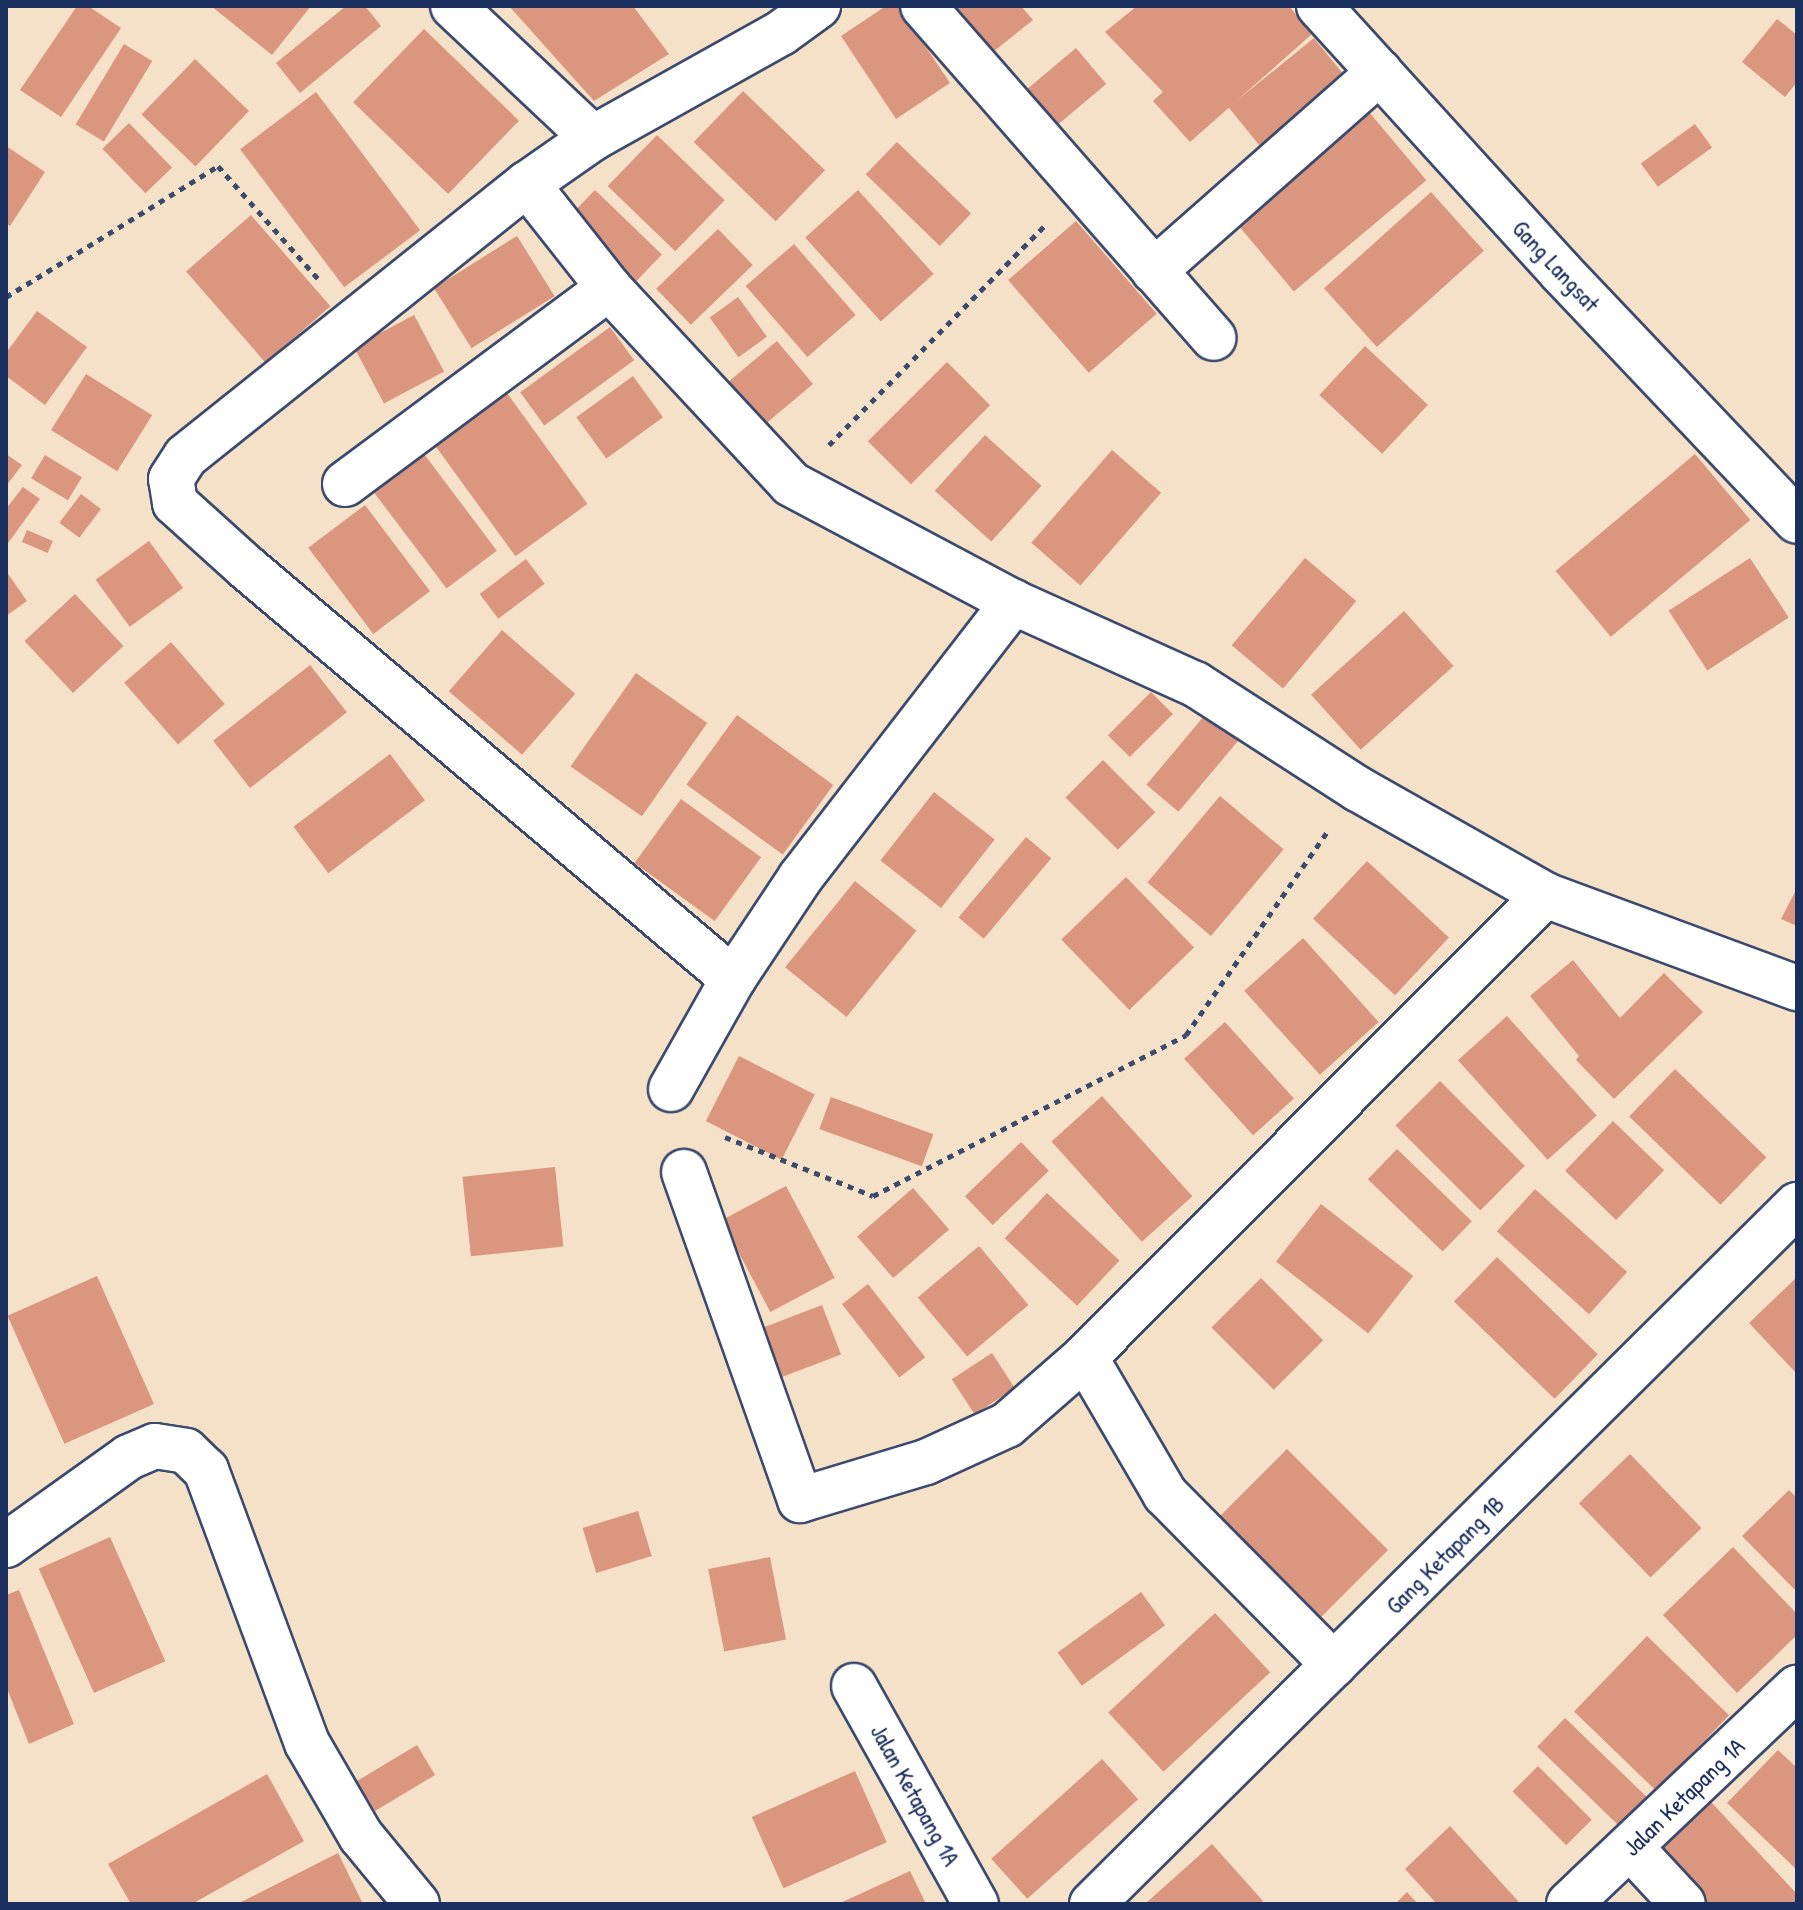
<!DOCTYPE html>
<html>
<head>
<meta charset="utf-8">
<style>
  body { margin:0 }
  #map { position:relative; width:1803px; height:1910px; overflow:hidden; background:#f4e1c7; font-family:"Patrick Hand",sans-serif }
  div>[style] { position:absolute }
  .building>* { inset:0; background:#db967f; transform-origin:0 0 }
  .path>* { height:5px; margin-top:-2.5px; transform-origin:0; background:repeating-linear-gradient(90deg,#3c4a6e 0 6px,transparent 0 12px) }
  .roads { filter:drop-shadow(2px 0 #3c4a6e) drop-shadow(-2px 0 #3c4a6e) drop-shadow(0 2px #3c4a6e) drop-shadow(0 -2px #3c4a6e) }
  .minor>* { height:44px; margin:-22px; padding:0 22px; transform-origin:22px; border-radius:22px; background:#fff }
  span { translate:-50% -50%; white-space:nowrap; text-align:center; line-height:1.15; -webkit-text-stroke:6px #fff; paint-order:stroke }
  .street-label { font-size:24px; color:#1b2f5e }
  .frame { position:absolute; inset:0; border:8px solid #1b2f5e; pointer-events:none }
</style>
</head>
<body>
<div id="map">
  <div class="building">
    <div style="clip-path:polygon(77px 6px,88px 6px,121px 28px,61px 117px,20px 90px)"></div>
    <div style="clip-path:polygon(211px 6px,311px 6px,272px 55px)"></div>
    <div style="clip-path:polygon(346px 6px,365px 6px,381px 26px,300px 93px,276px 63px)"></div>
    <div style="clip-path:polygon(509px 6px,633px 6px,669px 54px,594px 101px)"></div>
    <div style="clip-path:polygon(886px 6px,898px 6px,950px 83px,896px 119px,841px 36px)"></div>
    <div style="clip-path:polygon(931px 6px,1021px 6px,1033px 20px,978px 64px)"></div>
    <div style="clip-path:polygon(1137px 6px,1289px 6px,1312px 34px,1190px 142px,1153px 101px,1163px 92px,1105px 32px)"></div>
    <div style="clip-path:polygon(1777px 19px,1797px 35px,1797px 82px,1785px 97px,1742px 62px)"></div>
    <div style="left:424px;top:29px;width:132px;height:102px;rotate:44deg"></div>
    <div style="left:1314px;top:38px;width:63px;height:110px;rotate:51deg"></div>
    <div style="left:124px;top:44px;width:33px;height:94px;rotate:31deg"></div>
    <div style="left:1076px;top:48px;width:47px;height:73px;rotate:50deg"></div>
    <div style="left:195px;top:59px;width:75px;height:77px;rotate:44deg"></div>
    <div style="left:743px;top:91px;width:114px;height:71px;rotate:44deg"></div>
    <div style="left:316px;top:92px;width:173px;height:95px;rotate:53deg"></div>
    <div style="left:1364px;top:106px;width:97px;height:173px;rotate:50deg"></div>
    <div style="left:129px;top:123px;width:62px;height:37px;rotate:46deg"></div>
    <div style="left:1695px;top:124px;width:29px;height:67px;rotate:54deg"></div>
    <div style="left:657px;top:135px;width:94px;height:71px;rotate:44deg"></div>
    <div style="left:897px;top:142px;width:103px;height:45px;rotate:44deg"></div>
    <div style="clip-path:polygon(6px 146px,45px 172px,10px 226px,6px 223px)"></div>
    <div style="left:595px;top:190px;width:93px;height:38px;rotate:44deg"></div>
    <div style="left:858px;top:190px;width:113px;height:71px;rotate:48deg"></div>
    <div style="left:1431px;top:192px;width:79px;height:144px;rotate:48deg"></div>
    <div style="left:251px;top:215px;width:121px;height:86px;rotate:49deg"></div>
    <div style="left:1076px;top:221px;width:123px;height:90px;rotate:49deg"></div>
    <div style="left:718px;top:229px;width:50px;height:86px;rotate:46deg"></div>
    <div style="left:517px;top:236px;width:71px;height:98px;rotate:58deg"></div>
    <div style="left:794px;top:244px;width:94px;height:64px;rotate:49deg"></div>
    <div style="left:738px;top:297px;width:49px;height:35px;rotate:54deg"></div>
    <div style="clip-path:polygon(37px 311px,87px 347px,45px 405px,6px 376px,6px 353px)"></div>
    <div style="left:414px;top:315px;width:64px;height:68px;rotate:62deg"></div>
    <div style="left:610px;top:327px;width:41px;height:111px;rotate:54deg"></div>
    <div style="left:777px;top:341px;width:56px;height:68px;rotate:50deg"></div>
    <div style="left:1365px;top:346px;width:86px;height:67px;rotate:43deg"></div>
    <div style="left:947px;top:362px;width:61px;height:112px;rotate:45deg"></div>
    <div style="left:86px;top:374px;width:78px;height:66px;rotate:32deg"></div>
    <div style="left:633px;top:376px;width:51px;height:70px;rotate:54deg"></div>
    <div style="left:504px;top:389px;width:142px;height:89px;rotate:54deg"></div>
    <div style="left:985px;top:435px;width:76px;height:75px;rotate:42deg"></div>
    <div style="left:1112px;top:450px;width:65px;height:123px;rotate:41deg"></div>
    <div style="clip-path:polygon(6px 454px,22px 465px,6px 486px)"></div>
    <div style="left:424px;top:454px;width:121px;height:63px;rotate:53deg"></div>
    <div style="left:1695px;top:454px;width:86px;height:182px;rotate:50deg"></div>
    <div style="left:45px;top:455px;width:43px;height:27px;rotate:31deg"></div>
    <div style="clip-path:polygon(23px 487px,40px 499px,6px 546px,6px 509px)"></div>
    <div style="left:81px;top:494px;width:25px;height:36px;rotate:37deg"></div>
    <div style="left:365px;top:505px;width:108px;height:71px;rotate:53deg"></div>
    <div style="left:27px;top:530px;width:28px;height:13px;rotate:23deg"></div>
    <div style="left:149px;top:541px;width:58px;height:66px;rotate:54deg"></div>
    <div style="left:1305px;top:558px;width:67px;height:114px;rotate:40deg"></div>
    <div style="left:1750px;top:558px;width:71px;height:97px;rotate:57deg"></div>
    <div style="left:526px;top:559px;width:31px;height:58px;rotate:53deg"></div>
    <div style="clip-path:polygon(6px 571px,27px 601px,6px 616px)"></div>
    <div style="left:75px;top:594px;width:71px;height:69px;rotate:47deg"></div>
    <div style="left:1404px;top:611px;width:74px;height:125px;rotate:48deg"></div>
    <div style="left:502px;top:630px;width:97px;height:81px;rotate:41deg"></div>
    <div style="left:171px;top:642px;width:82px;height:62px;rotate:49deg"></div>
    <div style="left:310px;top:665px;width:60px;height:123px;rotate:52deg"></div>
    <div style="left:636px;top:673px;width:87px;height:114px;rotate:35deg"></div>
    <div style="left:1151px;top:692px;width:31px;height:61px;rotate:45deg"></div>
    <div style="left:1210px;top:709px;width:42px;height:99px;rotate:40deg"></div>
    <div style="left:737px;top:715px;width:119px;height:86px;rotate:36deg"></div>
    <div style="left:390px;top:754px;width:58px;height:121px;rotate:53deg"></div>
    <div style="left:1103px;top:760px;width:74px;height:53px;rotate:45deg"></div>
    <div style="left:934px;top:792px;width:77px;height:87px;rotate:38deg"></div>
    <div style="left:1220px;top:796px;width:83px;height:113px;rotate:40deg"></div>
    <div style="left:681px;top:799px;width:99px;height:79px;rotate:36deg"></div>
    <div style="left:1026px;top:837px;width:33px;height:105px;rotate:40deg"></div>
    <div style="left:1367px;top:861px;width:112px;height:79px;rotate:43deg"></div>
    <div style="left:1126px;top:877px;width:98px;height:90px;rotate:46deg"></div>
    <div style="left:855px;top:881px;width:79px;height:111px;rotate:39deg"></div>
    <div style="clip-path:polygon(1797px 888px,1797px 926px,1781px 919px)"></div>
    <div style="left:1303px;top:938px;width:113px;height:79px;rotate:48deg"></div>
    <div style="clip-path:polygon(1573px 960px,1620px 1018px,1664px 973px,1703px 1012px,1614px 1099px,1576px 1060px,1579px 1056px,1530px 996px)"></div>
    <div style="left:1507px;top:1016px;width:134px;height:66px;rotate:48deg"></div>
    <div style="left:1225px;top:1022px;width:103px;height:55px;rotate:48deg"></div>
    <div style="left:739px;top:1056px;width:85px;height:73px;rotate:27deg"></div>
    <div style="left:1675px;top:1069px;width:127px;height:66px;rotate:44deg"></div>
    <div style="left:1440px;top:1081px;width:120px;height:63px;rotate:45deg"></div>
    <div style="left:1102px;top:1096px;width:135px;height:68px;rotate:48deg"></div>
    <div style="left:831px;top:1097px;width:109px;height:34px;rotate:20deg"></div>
    <div style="left:1613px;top:1121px;width:71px;height:69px;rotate:44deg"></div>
    <div style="left:1021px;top:1142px;width:40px;height:78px;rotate:46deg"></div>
    <div style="left:1397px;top:1149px;width:104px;height:42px;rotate:44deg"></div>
    <div style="left:555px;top:1167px;width:80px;height:93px;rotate:84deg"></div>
    <div style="left:786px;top:1186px;width:104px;height:73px;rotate:62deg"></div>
    <div style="left:913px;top:1188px;width:55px;height:74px;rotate:49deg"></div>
    <div style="left:1535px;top:1189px;width:124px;height:57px;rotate:42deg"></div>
    <div style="left:1047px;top:1193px;width:99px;height:62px;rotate:43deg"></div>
    <div style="left:1321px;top:1204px;width:117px;height:73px;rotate:38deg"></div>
    <div style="left:979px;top:1246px;width:77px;height:80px;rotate:50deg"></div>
    <div style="left:1497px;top:1257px;width:140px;height:62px;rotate:44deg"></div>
    <div style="left:97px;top:1276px;width:140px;height:98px;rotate:66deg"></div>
    <div style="clip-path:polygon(1797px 1277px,1797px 1374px,1749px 1323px)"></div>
    <div style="left:1261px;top:1278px;width:88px;height:70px;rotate:45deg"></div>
    <div style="left:868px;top:1284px;width:93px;height:33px;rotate:52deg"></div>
    <div style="left:822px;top:1305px;width:53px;height:82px;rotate:69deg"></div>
    <div style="left:992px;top:1353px;width:42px;height:48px;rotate:57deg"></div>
    <div style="left:1287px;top:1449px;width:143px;height:101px;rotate:45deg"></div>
    <div style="left:1630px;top:1454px;width:103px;height:71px;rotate:46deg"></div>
    <div style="clip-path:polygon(1789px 1490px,1797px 1498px,1797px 1592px,1742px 1536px)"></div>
    <div style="left:638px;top:1511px;width:47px;height:58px;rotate:73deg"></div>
    <div style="left:110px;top:1537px;width:136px;height:78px;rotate:66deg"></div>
    <div style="clip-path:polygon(1733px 1547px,1797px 1614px,1797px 1635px,1737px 1693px,1663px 1615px)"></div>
    <div style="left:770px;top:1557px;width:84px;height:63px;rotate:79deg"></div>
    <div style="clip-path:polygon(19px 1590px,74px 1724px,29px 1744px,6px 1686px,6px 1595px)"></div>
    <div style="left:1141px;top:1592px;width:41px;height:103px;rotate:54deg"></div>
    <div style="left:1215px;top:1613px;width:81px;height:146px;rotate:47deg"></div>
    <div style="left:1647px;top:1636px;width:114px;height:105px;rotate:44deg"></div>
    <div style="left:1565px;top:1718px;width:119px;height:40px;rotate:44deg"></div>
    <div style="left:417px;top:1745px;width:35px;height:70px;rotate:59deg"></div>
    <div style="clip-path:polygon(1778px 1750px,1797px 1768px,1797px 1870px,1727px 1803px)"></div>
    <div style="left:1102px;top:1759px;width:54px;height:149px;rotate:48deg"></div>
    <div style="left:1538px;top:1766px;width:76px;height:36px;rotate:45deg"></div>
    <div style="left:855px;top:1771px;width:78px;height:113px;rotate:66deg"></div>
    <div style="clip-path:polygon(267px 1774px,304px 1841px,192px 1904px,131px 1904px,108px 1864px)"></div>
    <div style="clip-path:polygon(1711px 1802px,1797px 1894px,1797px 1904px,1699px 1904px,1654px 1856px)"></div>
    <div style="clip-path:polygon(1450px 1826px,1518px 1901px,1515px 1904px,1437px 1904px,1405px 1869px)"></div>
    <div style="clip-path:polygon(1212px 1844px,1263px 1901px,1260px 1904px,1145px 1904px)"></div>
    <div style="clip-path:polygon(338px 1853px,363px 1904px,237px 1904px)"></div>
    <div style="clip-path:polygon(910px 1871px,926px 1904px,838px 1904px)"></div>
    <div style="clip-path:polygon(1407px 1892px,1418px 1904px,1395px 1904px)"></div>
  </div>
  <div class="path">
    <div style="left:6px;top:297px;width:249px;rotate:-31.7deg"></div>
    <div style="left:218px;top:166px;width:154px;rotate:48.4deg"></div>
    <div style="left:829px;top:445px;width:310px;rotate:-45.5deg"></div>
    <div style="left:725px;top:1137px;width:159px;rotate:21.7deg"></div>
    <div style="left:873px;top:1196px;width:352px;rotate:-27.2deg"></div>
    <div style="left:1186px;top:1035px;width:247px;rotate:-55.2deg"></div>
  </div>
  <div class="roads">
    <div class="minor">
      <div style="left:453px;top:6px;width:192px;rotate:43.3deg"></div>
      <div style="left:923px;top:6px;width:441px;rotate:48.8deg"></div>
      <div style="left:1319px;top:6px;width:360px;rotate:47.7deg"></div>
      <div style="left:1561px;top:272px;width:343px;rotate:46.5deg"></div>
      <div style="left:527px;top:184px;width:132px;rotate:51.7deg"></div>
      <div style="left:609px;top:288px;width:267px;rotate:47.1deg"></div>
      <div style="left:791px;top:484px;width:251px;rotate:28deg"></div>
      <div style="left:1013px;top:602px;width:200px;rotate:24.3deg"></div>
      <div style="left:1195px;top:684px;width:194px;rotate:32.8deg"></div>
      <div style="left:1358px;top:789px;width:215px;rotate:29.5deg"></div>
      <div style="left:1545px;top:895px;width:269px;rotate:20.3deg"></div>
      <div style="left:1154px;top:271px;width:301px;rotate:-41.4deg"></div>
      <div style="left:345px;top:484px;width:329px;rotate:-36.6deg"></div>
      <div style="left:733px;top:979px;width:636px;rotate:-139.78deg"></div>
      <div style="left:247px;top:568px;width:97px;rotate:-137.9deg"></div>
      <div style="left:175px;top:503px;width:24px;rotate:-99deg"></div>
      <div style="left:171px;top:479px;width:27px;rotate:-57deg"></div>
      <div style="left:186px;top:456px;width:436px;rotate:-38.6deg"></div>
      <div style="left:527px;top:184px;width:80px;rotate:-34.9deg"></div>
      <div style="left:593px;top:138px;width:215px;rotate:-29.2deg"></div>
      <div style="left:781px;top:33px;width:46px;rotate:-36.1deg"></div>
      <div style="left:671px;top:1089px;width:126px;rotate:-60.6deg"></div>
      <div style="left:733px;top:979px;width:121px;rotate:-56.4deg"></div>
      <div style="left:800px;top:878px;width:349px;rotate:-52.3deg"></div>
      <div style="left:684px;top:1172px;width:348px;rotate:70.5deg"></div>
      <div style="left:800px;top:1500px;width:132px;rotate:-16.8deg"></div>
      <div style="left:926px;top:1462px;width:89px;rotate:-24.6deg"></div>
      <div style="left:1007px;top:1425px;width:103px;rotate:-41.1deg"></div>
      <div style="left:1085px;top:1357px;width:652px;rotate:-45.12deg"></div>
      <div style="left:1085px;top:1357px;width:159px;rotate:59.7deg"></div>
      <div style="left:1165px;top:1494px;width:240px;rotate:45.3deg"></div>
      <div style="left:6px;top:1545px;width:151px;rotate:-35.6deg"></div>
      <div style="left:129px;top:1457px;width:28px;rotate:-23deg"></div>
      <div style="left:155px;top:1446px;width:31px;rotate:9deg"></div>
      <div style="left:186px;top:1451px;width:28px;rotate:44deg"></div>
      <div style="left:206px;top:1470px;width:291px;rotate:69.7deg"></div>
      <div style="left:307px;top:1743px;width:108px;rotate:59.9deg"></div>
      <div style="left:361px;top:1836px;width:88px;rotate:50.5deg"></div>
      <div style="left:854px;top:1686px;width:250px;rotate:60.8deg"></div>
      <div style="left:1631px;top:1848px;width:76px;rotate:47.1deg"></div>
      <div style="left:1092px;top:1904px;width:993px;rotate:-44.76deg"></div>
      <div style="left:1569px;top:1904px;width:314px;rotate:-43.5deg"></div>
    </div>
  </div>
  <div class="street-label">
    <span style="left:1556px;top:266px;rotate:47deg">Gang Langsat</span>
    <span style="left:1445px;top:1555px;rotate:-45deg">Gang Ketapang 1B</span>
    <span style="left:915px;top:1795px;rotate:61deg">Jalan Ketapang 1A</span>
    <span style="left:1684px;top:1797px;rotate:-44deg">Jalan Ketapang 1A</span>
  </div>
  <div class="frame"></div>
</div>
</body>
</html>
